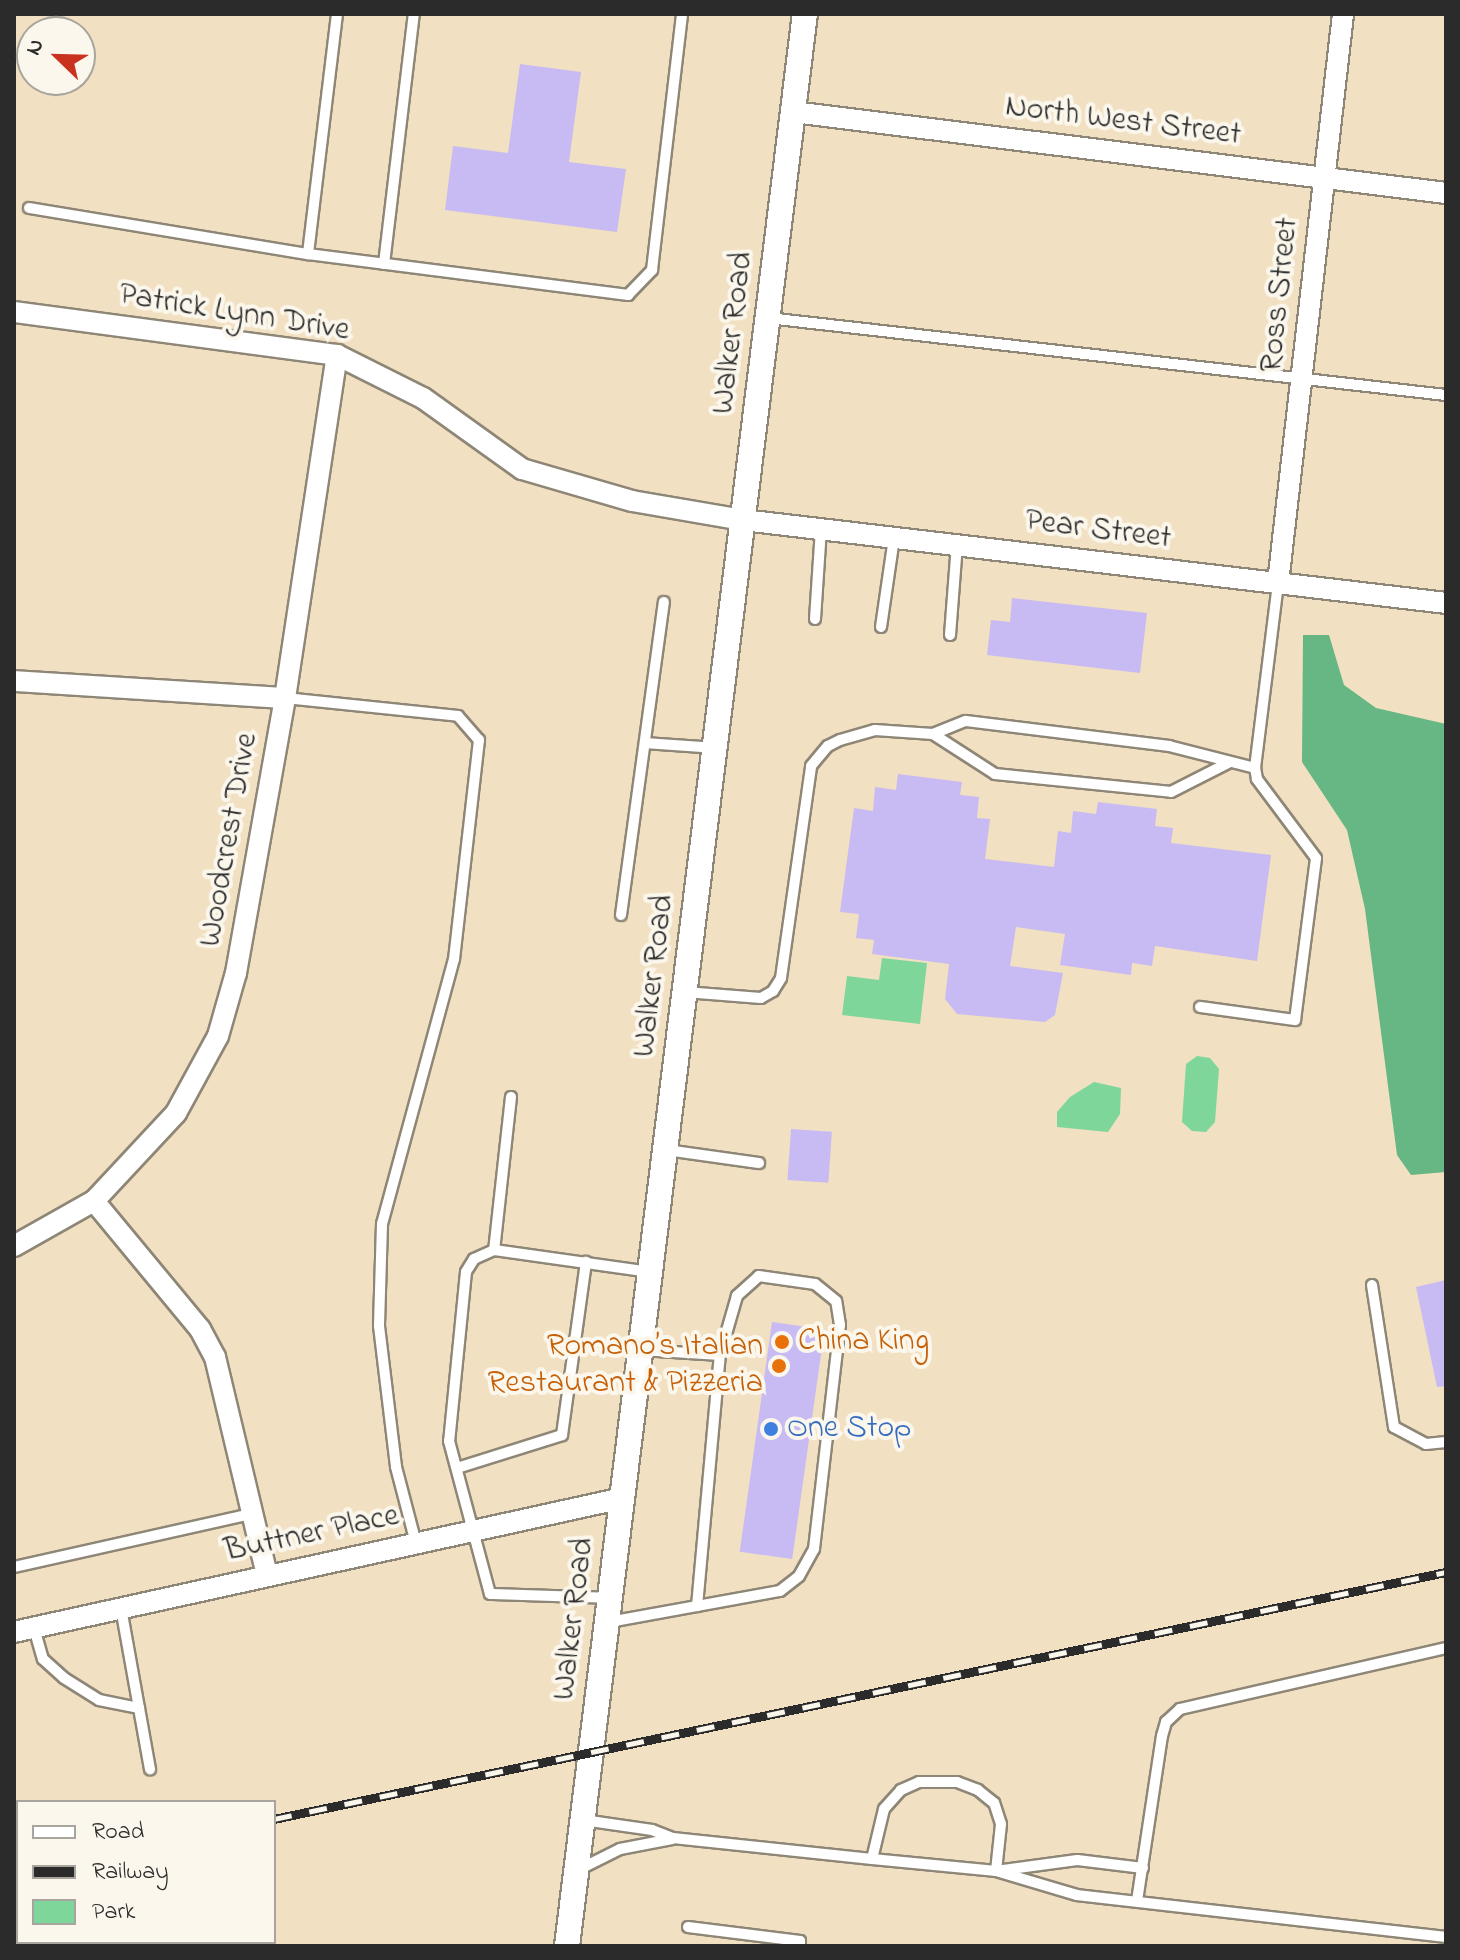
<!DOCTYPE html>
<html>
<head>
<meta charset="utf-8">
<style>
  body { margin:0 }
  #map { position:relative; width:1460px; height:1960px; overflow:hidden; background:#f2e0c2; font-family:"Indie Flower",sans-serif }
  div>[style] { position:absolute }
  .green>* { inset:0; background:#7ed69b }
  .forest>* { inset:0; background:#66b783 }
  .building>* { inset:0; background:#c8baf3; transform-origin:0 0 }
  .roads { filter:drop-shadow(2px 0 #8e8676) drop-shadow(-2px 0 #8e8676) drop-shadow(0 2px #8e8676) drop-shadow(0 -2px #8e8676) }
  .service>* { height:10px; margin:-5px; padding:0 5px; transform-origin:5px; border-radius:5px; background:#fff }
  .minor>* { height:20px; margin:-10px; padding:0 10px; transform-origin:10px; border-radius:10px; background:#fff }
  .tertiary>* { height:24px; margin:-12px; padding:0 12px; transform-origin:12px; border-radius:12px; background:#fff }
  .rail>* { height:9px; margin-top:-4.5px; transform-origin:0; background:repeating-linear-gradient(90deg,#fbf7ec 0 18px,#2b2b2b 0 36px); box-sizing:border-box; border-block:2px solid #2b2b2b }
  .dots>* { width:22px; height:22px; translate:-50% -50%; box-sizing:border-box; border:4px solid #fbf7ec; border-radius:50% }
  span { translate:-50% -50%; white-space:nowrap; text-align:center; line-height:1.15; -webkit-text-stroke:8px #fbf7ec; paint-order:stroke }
  .street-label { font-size:32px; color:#2b2b2b }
  .food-label { font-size:32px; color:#c56008 }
  .left { translate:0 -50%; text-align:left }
  .right { translate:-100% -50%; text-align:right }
  .shop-label { font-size:32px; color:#366cbe }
  .frame { position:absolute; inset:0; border:16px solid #2b2b2b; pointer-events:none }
  .legend { position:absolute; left:16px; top:1800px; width:260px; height:144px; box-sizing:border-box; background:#fbf7ec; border:2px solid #a8a59f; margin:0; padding:10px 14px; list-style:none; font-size:24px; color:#2b2b2b }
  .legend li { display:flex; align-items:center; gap:16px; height:40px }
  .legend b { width:40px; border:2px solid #a8a59f }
  .north { position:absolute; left:16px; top:16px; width:80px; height:80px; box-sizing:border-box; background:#fbf7ec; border:2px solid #a8a59f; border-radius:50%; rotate:293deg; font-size:22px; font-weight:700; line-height:32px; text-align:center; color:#2b2b2b }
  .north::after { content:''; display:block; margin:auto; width:28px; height:36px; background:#c8321e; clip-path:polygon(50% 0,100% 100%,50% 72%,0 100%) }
</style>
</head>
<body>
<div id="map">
  <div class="green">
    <div style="clip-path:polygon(882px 958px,927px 963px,920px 1024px,842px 1015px,847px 976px,879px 980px)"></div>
    <div style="clip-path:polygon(1197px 1056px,1210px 1058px,1219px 1069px,1215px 1122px,1206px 1132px,1192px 1131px,1182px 1122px,1186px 1064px)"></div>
    <div style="clip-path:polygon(1094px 1082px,1121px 1088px,1120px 1114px,1108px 1132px,1057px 1127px,1057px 1112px,1070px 1097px)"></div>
  </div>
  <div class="forest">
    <div style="clip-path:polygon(1303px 635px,1329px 635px,1344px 685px,1376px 708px,1446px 724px,1446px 1172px,1411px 1175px,1397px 1155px,1365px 909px,1347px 830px,1302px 762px)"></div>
  </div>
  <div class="building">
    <div style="clip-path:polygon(520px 64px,581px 72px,569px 162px,626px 169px,617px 232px,445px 210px,453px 146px,508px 153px)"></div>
    <div style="clip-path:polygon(1012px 598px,1147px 613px,1140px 673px,987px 655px,991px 620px,1010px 622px)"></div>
    <div style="clip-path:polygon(898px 774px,962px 782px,960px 795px,979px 797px,977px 818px,990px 819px,985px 859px,1054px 867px,1058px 831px,1071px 833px,1073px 811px,1096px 814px,1098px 802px,1157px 809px,1155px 826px,1173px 828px,1171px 843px,1271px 855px,1257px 961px,1155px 946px,1152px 966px,1132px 963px,1131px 975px,1060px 965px,1065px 934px,1016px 927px,1010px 966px,1063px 973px,1055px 1015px,1045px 1022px,957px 1014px,945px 999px,949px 964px,872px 954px,874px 940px,856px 938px,859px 914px,840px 912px,854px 808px,873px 811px,875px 787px,896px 790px)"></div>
    <div style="left:791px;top:1129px;width:41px;height:51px;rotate:4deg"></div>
    <div style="clip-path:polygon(1446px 1280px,1446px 1386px,1437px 1387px,1416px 1287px)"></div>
    <div style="left:772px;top:1322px;width:53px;height:232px;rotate:8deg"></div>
  </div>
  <div class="roads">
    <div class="service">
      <div style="left:337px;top:14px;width:242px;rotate:96.9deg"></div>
      <div style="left:308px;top:254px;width:323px;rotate:7.3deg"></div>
      <div style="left:628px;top:295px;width:35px;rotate:-46deg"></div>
      <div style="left:652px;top:270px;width:258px;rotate:-83.3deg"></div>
      <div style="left:29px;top:208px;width:283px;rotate:9.4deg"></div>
      <div style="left:384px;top:264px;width:252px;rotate:-83.2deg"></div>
      <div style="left:768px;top:318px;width:682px;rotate:6.48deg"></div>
      <div style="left:815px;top:619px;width:90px;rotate:-86.2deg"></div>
      <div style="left:881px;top:627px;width:90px;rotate:-81.7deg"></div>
      <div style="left:950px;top:635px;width:90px;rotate:-85.6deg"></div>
      <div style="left:285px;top:698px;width:174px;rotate:5.9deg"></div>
      <div style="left:458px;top:716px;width:32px;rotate:49deg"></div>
      <div style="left:479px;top:740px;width:220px;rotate:96.5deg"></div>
      <div style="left:454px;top:959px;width:275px;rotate:105.2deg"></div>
      <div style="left:382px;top:1224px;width:102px;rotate:91.7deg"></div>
      <div style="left:379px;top:1326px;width:142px;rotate:83.1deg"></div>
      <div style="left:396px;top:1467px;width:79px;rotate:75.3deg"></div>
      <div style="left:933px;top:734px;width:35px;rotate:-22deg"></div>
      <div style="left:966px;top:721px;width:205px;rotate:7deg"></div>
      <div style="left:1169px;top:746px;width:89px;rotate:14.3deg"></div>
      <div style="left:646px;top:743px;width:69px;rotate:4.1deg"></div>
      <div style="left:621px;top:915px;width:316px;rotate:-82.2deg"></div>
      <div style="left:685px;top:992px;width:76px;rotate:4.5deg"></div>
      <div style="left:761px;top:998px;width:14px;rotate:-30deg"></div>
      <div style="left:773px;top:991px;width:15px;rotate:-58deg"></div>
      <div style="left:781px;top:978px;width:214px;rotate:-81.9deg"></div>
      <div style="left:811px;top:766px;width:26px;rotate:-50deg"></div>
      <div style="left:828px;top:746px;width:13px;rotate:-27deg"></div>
      <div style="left:840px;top:740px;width:36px;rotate:-16deg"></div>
      <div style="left:875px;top:730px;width:58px;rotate:3.9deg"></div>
      <div style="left:933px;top:734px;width:74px;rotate:32.8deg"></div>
      <div style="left:995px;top:774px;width:177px;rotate:5.8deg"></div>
      <div style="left:1171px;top:792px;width:64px;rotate:-27deg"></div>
      <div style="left:1200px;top:1007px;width:96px;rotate:7.8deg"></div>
      <div style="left:1295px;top:1020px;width:163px;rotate:-82.6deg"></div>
      <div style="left:1316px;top:858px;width:99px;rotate:-126.8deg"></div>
      <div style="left:1257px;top:779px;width:11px;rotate:-100deg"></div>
      <div style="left:1255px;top:768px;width:186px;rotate:-82.9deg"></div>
      <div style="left:511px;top:1097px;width:154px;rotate:96.3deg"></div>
      <div style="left:494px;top:1250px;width:22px;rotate:156deg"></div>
      <div style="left:474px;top:1259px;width:15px;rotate:122deg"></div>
      <div style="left:466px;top:1272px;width:170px;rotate:95.7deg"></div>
      <div style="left:449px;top:1441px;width:158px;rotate:75deg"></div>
      <div style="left:490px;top:1594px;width:119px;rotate:1.9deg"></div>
      <div style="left:666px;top:1150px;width:94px;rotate:8deg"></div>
      <div style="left:494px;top:1250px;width:158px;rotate:8deg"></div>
      <div style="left:1372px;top:1285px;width:144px;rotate:81.2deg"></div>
      <div style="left:1394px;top:1427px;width:36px;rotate:28deg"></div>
      <div style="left:1426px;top:1444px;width:20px;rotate:-6deg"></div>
      <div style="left:457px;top:1468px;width:110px;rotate:-17.4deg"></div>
      <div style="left:562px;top:1435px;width:175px;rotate:-82.1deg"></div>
      <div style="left:14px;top:1567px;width:244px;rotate:-12.6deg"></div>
      <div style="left:697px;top:1606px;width:252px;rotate:-84.8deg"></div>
      <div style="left:121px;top:1608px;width:164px;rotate:79.8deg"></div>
      <div style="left:609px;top:1622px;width:174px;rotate:-10.3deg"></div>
      <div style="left:780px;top:1591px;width:24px;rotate:-38deg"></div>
      <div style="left:799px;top:1576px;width:31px;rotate:-61deg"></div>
      <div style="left:814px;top:1549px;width:226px;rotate:-83.4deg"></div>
      <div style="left:840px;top:1325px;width:24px;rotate:-99deg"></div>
      <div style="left:836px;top:1301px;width:27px;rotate:-141deg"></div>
      <div style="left:815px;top:1284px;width:57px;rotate:-171.9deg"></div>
      <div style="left:759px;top:1276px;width:30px;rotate:138deg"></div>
      <div style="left:737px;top:1296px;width:61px;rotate:106.1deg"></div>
      <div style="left:720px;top:1355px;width:79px;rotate:-176.4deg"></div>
      <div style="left:34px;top:1628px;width:32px;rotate:74deg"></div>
      <div style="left:43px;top:1659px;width:28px;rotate:42deg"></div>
      <div style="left:64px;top:1678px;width:41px;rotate:32.2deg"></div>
      <div style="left:99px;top:1700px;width:41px;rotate:11.3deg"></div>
      <div style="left:583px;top:1820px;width:70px;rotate:8.2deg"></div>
      <div style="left:652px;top:1830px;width:22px;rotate:21deg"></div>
      <div style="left:673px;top:1838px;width:200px;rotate:6deg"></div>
      <div style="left:872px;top:1859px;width:125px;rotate:5.5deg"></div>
      <div style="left:996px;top:1871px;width:47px;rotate:-83.9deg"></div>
      <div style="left:1001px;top:1824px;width:22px;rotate:-108deg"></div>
      <div style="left:994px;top:1803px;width:21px;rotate:-141deg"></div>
      <div style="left:978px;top:1790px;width:22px;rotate:-159deg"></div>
      <div style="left:957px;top:1782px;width:38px;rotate:180deg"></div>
      <div style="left:919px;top:1782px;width:20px;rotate:156deg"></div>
      <div style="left:901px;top:1790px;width:25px;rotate:132deg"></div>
      <div style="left:884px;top:1809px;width:51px;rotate:103.5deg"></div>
      <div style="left:1143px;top:1868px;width:66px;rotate:-173.1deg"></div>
      <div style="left:1077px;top:1860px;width:82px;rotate:172.3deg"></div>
      <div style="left:996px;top:1871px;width:84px;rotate:16.5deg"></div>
      <div style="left:1077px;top:1895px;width:371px;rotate:6.5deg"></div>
      <div style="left:578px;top:1870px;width:47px;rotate:-26.6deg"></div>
      <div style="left:620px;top:1849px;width:53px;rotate:-10.9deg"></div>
      <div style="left:1137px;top:1901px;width:167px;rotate:-81.4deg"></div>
      <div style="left:1162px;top:1736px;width:15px;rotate:-74deg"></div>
      <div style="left:1166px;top:1722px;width:19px;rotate:-43deg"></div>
      <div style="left:1180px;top:1709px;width:273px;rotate:-12.9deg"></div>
      <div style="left:688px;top:1927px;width:113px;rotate:7.1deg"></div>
      <div style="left:800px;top:1941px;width:5px;rotate:90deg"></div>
    </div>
    <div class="minor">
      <div style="left:793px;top:112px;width:658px;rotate:7.07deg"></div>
      <div style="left:14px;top:312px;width:326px;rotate:7.6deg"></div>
      <div style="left:337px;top:355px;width:96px;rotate:26.6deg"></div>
      <div style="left:423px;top:398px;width:122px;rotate:35.6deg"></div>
      <div style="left:522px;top:469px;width:115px;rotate:16.2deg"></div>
      <div style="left:632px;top:501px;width:113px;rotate:9.7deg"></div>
      <div style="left:743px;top:520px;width:708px;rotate:6.73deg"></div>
      <div style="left:1278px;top:583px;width:573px;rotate:-83.48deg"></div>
      <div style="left:14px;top:681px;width:272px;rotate:3.6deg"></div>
      <div style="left:94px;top:1201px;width:166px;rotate:50.4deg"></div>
      <div style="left:200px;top:1329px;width:32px;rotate:62deg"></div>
      <div style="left:215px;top:1357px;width:224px;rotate:76.6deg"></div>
      <div style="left:14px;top:1246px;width:92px;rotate:-29.4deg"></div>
      <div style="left:94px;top:1201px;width:120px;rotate:-47deg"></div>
      <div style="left:176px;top:1113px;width:88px;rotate:-61.4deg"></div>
      <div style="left:218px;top:1036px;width:66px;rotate:-74.1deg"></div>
      <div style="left:236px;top:973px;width:279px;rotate:-79.9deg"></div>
      <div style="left:285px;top:698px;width:347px;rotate:-81.4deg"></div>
      <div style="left:14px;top:1632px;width:624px;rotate:-12.41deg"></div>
    </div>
    <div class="tertiary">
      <div style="left:567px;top:1946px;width:1947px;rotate:-82.98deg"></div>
    </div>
  </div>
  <div class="rail">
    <div style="left:274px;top:1819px;width:1198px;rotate:-11.9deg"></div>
    <div style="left:14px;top:1875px;width:4px;rotate:-14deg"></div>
  </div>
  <div class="dots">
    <div style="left:782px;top:1342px;background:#e8710a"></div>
    <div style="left:779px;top:1366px;background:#e8710a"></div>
    <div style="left:771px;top:1429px;background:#3f7fe0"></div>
  </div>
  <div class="street-label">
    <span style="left:1123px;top:122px;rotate:7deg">North West Street</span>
    <span style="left:1281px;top:295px;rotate:-84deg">Ross Street</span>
    <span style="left:234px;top:314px;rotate:9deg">Patrick Lynn Drive</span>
    <span style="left:734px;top:333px;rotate:-83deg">Walker Road</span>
    <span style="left:1098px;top:531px;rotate:7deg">Pear Street</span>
    <span style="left:230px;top:840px;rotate:-80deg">Woodcrest Drive</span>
    <span style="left:655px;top:976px;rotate:-83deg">Walker Road</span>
    <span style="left:312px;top:1535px;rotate:-12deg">Buttner Place</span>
    <span style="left:575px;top:1619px;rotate:-83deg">Walker Road</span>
  </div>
  <div class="food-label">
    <span class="left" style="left:798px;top:1342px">China King</span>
    <span class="right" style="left:763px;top:1366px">Romano’s Italian<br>Restaurant &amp; Pizzeria</span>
  </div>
  <div class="shop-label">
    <span class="left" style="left:787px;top:1429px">One Stop</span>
  </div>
  <div class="frame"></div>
  <ul class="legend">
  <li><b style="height:10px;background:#fff"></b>Road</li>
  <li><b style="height:10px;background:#2b2b2b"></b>Railway</li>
  <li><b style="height:22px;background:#7ed69b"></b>Park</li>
  </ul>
  <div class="north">N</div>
</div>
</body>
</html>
